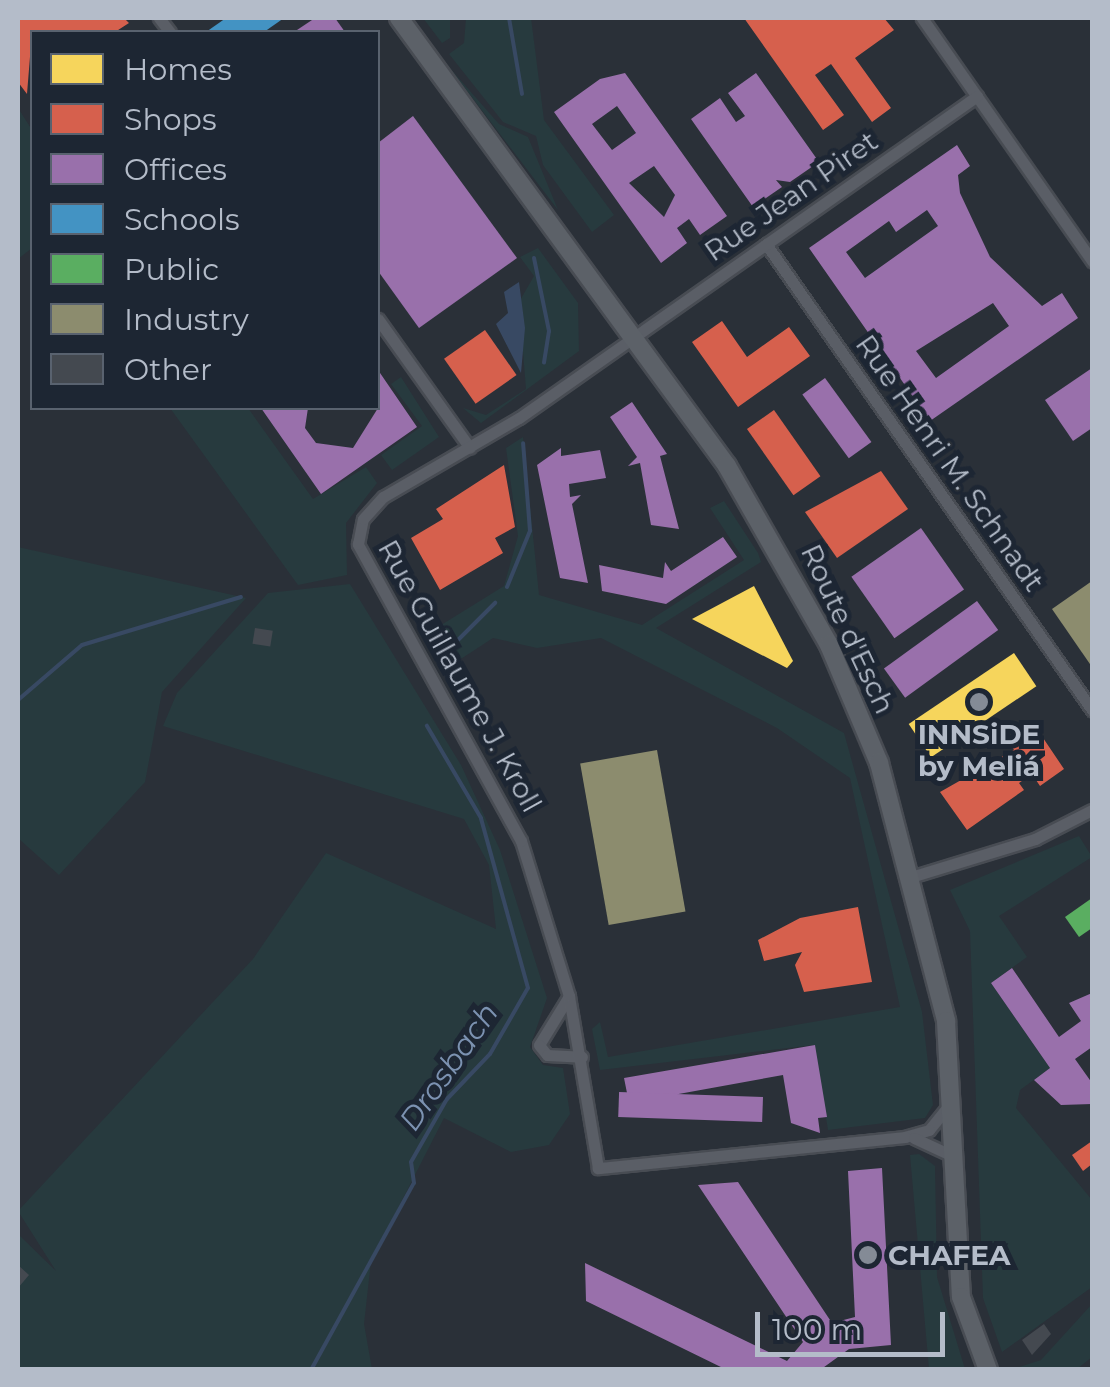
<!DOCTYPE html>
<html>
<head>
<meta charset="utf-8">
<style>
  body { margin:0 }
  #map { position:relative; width:1110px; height:1387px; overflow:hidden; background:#2a3038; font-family:Montserrat,sans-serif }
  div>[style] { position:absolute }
  .green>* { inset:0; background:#273a3e }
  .water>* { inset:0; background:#384963 }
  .homes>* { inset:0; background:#f6d55c; transform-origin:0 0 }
  .shops>* { inset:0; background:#d6604d; transform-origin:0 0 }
  .offices>* { inset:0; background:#9970ab; transform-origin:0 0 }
  .schools>* { inset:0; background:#4393c3 }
  .public>* { inset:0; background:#5aae61 }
  .industry>* { inset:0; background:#8c8c6e; transform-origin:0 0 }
  .stream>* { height:4px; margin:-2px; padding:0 2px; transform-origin:2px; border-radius:2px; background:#384963 }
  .building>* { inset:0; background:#444950; transform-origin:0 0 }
  .roads { filter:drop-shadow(2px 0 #484c53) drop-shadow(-2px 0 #484c53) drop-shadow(0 2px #484c53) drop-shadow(0 -2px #484c53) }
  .minor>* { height:11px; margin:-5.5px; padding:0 5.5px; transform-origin:5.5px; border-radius:5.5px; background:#5a5e66 }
  .primary>* { height:18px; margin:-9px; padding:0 9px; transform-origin:9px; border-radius:9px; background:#5c6168 }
  .dots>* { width:28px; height:28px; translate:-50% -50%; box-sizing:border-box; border:5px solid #1d2633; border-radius:50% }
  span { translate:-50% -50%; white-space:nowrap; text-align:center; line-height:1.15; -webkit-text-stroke:10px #1d2633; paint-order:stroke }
  .street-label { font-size:28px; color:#b4bcc9 }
  .poi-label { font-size:28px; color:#b4bcc9; font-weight:700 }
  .left { translate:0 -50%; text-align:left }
  .water-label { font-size:30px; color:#7c92b1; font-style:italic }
  .frame { position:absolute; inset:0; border:20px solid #b4bcc9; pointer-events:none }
  .legend { position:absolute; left:30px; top:30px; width:350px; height:380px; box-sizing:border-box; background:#1d2633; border:2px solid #59626f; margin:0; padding:12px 18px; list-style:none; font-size:30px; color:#b4bcc9 }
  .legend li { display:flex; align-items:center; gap:20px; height:50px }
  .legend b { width:50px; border:2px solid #59626f }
  .scale { position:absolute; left:755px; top:1312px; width:190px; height:45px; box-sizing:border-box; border:5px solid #b4bcc9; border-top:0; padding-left:12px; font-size:30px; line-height:35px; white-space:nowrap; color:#b4bcc9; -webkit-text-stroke:8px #1d2633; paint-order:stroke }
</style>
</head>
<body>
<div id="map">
  <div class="green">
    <div style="clip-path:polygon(423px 18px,450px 18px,450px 38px,442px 43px)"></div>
    <div style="clip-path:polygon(466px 18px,531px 18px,544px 120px,614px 215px,592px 232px,543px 165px,536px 136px,503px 122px,449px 54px,464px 43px)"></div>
    <div style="clip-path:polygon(448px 66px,499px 124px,528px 137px,558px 210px)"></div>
    <div style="clip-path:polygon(18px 108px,32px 130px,32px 248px,18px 259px)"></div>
    <div style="clip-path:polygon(538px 248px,578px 303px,579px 351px,481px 423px,463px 408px,486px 415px,526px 389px,519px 302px,534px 276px,520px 257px)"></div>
    <div style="clip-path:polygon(401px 377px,439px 437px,392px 470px,381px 455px,422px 426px,391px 384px)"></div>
    <div style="clip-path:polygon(170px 408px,248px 408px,313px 499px,366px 467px,377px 483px,346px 523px,347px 575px,298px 585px)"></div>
    <div style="clip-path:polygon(523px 437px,539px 595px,642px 625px,744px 560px,710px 508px,724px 501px,758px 553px,761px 562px,656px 628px,844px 733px,922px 1012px,933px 1105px,925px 1118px,828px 1130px,814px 1045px,600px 1070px,592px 1029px,600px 1022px,608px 1057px,900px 1007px,850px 778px,777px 728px,601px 638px,537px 648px,493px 638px,447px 668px,425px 635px,504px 586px,518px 536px,506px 448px)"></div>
    <div style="clip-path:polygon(18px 547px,246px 598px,162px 692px,145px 782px,59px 875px,18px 838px)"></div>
    <div style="clip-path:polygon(350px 584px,461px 765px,500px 850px,547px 998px,530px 1047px,543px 1065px,563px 1068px,570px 1114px,549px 1145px,511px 1152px,444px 1118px,371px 1261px,364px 1324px,372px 1369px,18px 1369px,18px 1234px,56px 1271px,18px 1211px,253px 959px,326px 853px,496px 929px,489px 865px,464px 819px,163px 726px,177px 693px,268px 593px)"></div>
    <div style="clip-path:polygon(1079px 836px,1092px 857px,999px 916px,1027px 957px,991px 983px,1050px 1068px,1020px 1090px,1016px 1108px,1092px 1200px,1092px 1287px,1002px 1352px,983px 1298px,970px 931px,950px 890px)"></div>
    <div style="clip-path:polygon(919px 1154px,935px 1166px,937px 1277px,965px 1369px,929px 1369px,910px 1155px)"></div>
    <div style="clip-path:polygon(1092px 1304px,1092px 1357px,1077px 1369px,1013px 1369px,1041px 1360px)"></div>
  </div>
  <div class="water">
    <div style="clip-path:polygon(519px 282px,525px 328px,521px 373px,496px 324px,508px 313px,504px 292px)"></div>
  </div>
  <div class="homes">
    <div style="clip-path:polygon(754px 586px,793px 661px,787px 668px,692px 619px)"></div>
    <div style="left:1014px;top:653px;width:40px;height:127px;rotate:56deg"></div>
  </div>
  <div class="shops">
    <div style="clip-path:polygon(18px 18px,124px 18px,129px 23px,115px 32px,32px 32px,27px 94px,18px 82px)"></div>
    <div style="clip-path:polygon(744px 18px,884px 18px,894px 30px,855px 58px,891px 108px,872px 122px,831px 64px,815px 75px,844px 115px,823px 130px)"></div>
    <div style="clip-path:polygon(722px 321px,747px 357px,789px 327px,810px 356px,738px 407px,692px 342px)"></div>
    <div style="left:485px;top:330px;width:55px;height:50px;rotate:55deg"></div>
    <div style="left:774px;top:410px;width:81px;height:33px;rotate:55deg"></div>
    <div style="clip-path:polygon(504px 465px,515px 527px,495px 538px,503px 553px,440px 590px,411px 538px,443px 519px,436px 509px)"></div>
    <div style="clip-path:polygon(881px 471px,908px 509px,837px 558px,805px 512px)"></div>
    <div style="clip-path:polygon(1035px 726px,1064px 769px,1040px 786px,1032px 774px,1019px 783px,1024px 790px,967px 830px,940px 792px,1014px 750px,1009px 743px)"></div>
    <div style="clip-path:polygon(858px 907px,872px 982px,804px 992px,795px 965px,802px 952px,764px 961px,758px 940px,800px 918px)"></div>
    <div style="clip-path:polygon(1092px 1141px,1092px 1164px,1083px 1171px,1072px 1155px)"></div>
  </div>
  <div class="offices">
    <div style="clip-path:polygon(315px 18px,335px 18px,345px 32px,294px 32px)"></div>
    <div style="clip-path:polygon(evenodd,625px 73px,727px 216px,700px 235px,689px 219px,677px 228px,687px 243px,661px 263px,554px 112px,600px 79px,625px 73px,617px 106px,636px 133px,612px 150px,592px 124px,617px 106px,625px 73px,654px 166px,675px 195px,664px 217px,629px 183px,654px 166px)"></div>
    <div style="clip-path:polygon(756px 73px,819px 162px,790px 182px,776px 180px,782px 187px,753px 207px,691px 119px,720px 98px,736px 122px,745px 116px,728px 93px)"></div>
    <div style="clip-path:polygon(413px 116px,517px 258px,419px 328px,378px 271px,378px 143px)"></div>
    <div style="clip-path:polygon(evenodd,957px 145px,970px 166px,958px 175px,960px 193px,990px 257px,1042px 306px,1062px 293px,1078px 318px,930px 421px,809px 248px,957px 145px,927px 210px,938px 226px,865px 278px,846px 252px,889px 221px,896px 232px,927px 210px,957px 145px,993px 303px,1009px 326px,936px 378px,916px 351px,993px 303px)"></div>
    <div style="clip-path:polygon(1092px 368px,1092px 428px,1073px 441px,1045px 400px)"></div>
    <div style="clip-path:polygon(378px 370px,417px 427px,321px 494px,261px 408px,308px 408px,305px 428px,316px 443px,353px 448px,378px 408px)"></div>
    <div style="left:825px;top:378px;width:79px;height:28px;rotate:54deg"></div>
    <div style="clip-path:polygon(632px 402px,667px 454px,660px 456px,679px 529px,651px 525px,640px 463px,628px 466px,637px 457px,610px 417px)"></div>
    <div style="clip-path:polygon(561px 448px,561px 456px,600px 450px,606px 478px,569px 484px,570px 497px,581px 495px,572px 504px,588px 583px,560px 578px,537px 465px)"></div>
    <div style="left:921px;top:528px;width:75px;height:85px;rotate:55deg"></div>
    <div style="clip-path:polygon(723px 537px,737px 557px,666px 604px,602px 591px,599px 565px,663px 578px,665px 562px,671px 571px)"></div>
    <div style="left:977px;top:601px;width:36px;height:115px;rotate:54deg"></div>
    <div style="clip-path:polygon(1012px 968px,1059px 1037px,1081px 1021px,1069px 1003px,1092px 993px,1092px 1047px,1075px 1059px,1092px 1083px,1092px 1104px,1061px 1105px,1034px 1080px,1050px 1068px,991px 983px)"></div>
    <div style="clip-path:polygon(815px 1045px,827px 1117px,818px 1118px,820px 1133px,791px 1123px,783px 1075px,629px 1103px,624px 1078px)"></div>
    <div style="left:763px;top:1097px;width:25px;height:144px;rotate:92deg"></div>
    <div style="clip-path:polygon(882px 1168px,891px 1345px,849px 1349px,820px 1370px,727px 1370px,586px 1301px,585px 1263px,787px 1361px,803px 1342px,698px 1185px,738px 1182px,832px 1323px,855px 1317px,848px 1171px)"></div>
  </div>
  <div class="schools">
    <div style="clip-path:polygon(226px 18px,284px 18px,264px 32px,206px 32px)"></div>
  </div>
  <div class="public">
    <div style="clip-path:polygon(1092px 898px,1092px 928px,1079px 937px,1065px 917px)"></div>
  </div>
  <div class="industry">
    <div style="clip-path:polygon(1092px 581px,1092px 667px,1052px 609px)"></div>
    <div style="left:657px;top:750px;width:164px;height:78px;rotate:80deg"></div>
  </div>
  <div class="stream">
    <div style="left:509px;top:18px;width:77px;rotate:80.3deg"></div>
    <div style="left:534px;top:258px;width:75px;rotate:78.4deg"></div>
    <div style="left:549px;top:331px;width:32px;rotate:99deg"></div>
    <div style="left:507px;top:587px;width:61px;rotate:-67.7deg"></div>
    <div style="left:530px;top:531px;width:88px;rotate:-94.5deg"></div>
    <div style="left:450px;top:648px;width:64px;rotate:-45deg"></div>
    <div style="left:18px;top:700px;width:84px;rotate:-40.7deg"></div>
    <div style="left:82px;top:645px;width:166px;rotate:-16.8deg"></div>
    <div style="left:311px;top:1370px;width:213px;rotate:-61.2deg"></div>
    <div style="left:414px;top:1183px;width:21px;rotate:-98deg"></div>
    <div style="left:411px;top:1162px;width:73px;rotate:-60.3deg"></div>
    <div style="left:447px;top:1099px;width:62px;rotate:-46.3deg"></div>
    <div style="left:490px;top:1054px;width:76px;rotate:-60.1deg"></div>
    <div style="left:528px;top:988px;width:176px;rotate:-105.5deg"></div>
    <div style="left:481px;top:818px;width:107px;rotate:-120.4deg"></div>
  </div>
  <div class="building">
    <div style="left:255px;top:628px;width:18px;height:16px;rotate:9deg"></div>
    <div style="clip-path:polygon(18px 1265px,29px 1275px,18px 1288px)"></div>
    <div style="clip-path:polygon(1044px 1324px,1051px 1334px,1032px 1355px,1022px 1340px)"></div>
  </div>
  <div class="roads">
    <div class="minor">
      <div style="left:159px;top:18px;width:18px;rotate:52deg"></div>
      <div style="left:922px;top:18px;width:297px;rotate:55deg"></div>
      <div style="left:766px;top:244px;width:569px;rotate:55.02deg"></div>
      <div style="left:378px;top:319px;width:158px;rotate:54.5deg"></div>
      <div style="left:914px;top:876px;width:127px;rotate:-17deg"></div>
      <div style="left:1035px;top:839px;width:64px;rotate:-27deg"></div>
      <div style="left:569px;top:996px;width:57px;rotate:121.5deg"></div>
      <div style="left:539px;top:1045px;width:13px;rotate:51deg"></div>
      <div style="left:547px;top:1055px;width:35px;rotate:3deg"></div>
      <div style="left:950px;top:1104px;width:33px;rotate:129deg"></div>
      <div style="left:929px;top:1130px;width:25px;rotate:164deg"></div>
      <div style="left:905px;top:1137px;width:309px;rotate:174.2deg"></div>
      <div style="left:598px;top:1168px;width:174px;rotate:-99.6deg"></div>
      <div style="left:569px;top:996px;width:162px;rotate:-107.2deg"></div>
      <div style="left:521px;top:841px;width:339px;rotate:-118.8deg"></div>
      <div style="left:358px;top:544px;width:25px;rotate:-79deg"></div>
      <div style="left:363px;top:519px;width:30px;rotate:-48deg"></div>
      <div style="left:383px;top:497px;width:157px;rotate:-30.2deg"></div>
      <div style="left:519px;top:418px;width:560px;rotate:-35.11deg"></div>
      <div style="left:914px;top:1138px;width:45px;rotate:24.9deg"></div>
    </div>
    <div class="primary">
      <div style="left:399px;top:18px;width:555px;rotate:53.79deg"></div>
      <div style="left:727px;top:466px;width:206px;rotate:60.3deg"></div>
      <div style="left:829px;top:645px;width:128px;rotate:67deg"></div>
      <div style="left:879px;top:763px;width:267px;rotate:75.4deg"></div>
      <div style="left:946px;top:1021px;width:276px;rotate:86.9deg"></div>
      <div style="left:961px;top:1297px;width:78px;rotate:69.7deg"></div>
    </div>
  </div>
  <div class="dots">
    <div style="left:979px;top:702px;background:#848b96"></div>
    <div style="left:868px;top:1255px;background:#848b96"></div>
  </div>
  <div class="street-label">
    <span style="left:791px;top:196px;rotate:-35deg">Rue Jean Piret</span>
    <span style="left:950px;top:463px;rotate:55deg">Rue Henri M. Schnadt</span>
    <span style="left:848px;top:629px;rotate:65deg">Route d'Esch</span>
    <span style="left:460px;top:676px;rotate:61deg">Rue Guillaume J. Kroll</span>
  </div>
  <div class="poi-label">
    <span style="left:979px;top:750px">INNSiDE<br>by Meliá</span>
    <span class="left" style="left:888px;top:1255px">CHAFEA</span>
  </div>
  <div class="water-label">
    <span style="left:449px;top:1067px;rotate:-55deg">Drosbach</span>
  </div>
  <div class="frame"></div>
  <ul class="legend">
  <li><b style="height:28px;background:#f6d55c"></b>Homes</li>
  <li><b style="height:28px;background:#d6604d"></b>Shops</li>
  <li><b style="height:28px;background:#9970ab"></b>Offices</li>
  <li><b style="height:28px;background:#4393c3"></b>Schools</li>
  <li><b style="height:28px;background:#5aae61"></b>Public</li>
  <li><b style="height:28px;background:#8c8c6e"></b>Industry</li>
  <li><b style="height:28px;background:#444950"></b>Other</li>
  </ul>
  <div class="scale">100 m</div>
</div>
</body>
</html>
